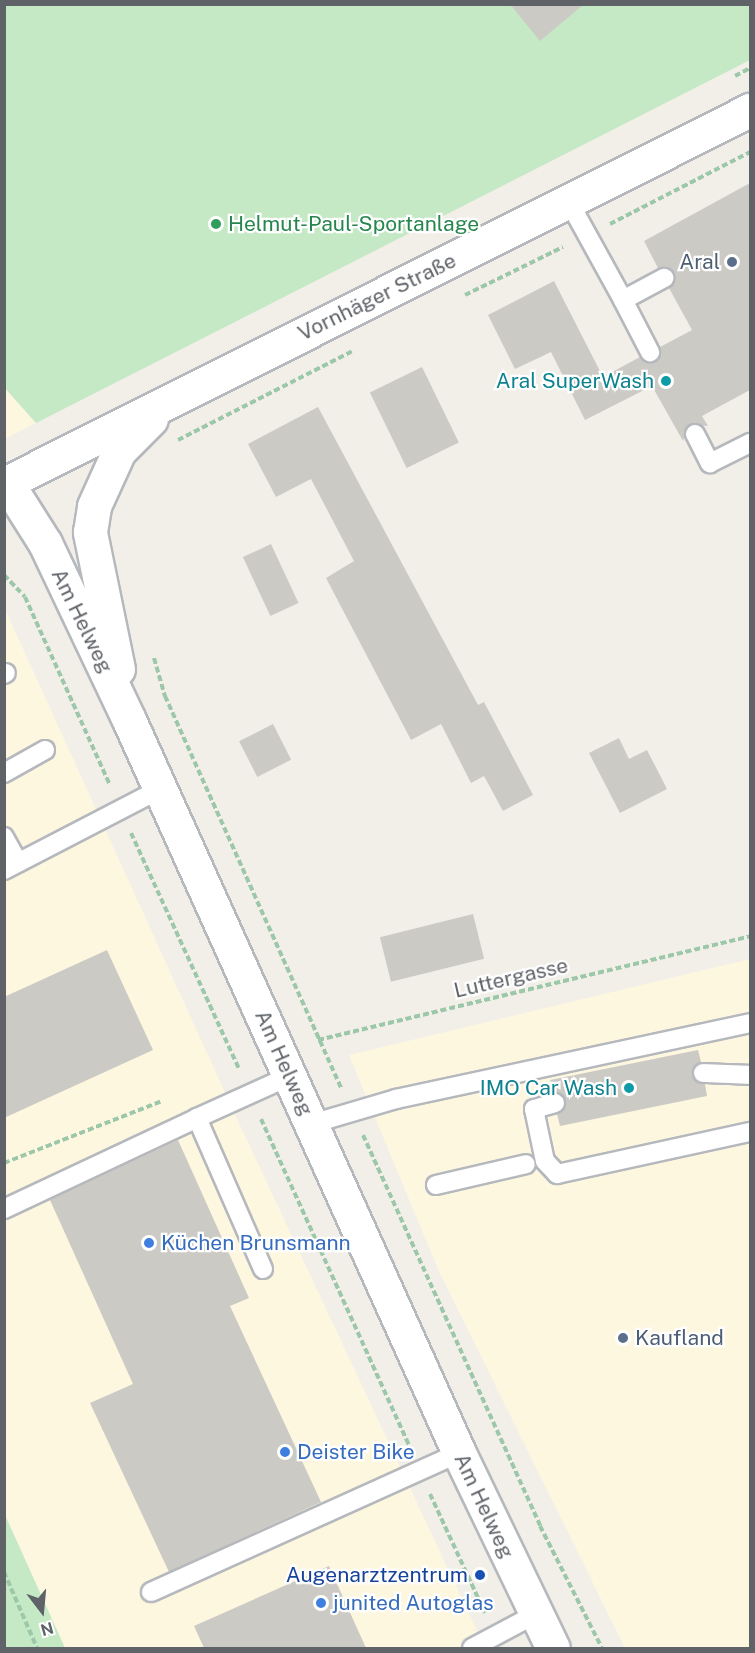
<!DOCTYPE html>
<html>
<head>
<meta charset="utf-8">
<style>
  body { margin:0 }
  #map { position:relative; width:755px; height:1653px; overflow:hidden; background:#f1efe8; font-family:"Public Sans",sans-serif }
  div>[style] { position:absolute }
  .commercial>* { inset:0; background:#fef7e0 }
  .green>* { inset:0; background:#c5e8c5 }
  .building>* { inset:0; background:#cccac5; transform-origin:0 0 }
  .path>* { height:4px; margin-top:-2px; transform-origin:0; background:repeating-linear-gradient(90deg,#9cc7a9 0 6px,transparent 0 9px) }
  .roads { filter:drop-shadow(2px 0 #b5b8bc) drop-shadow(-2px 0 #b5b8bc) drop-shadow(0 2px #b5b8bc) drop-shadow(0 -2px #b5b8bc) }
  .service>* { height:18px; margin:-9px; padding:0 9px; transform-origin:9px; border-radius:9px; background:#fff }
  .secondary>* { height:33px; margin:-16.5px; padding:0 16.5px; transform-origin:16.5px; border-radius:16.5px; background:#fff }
  .dots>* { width:16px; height:16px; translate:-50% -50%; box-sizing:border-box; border:3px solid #fff; border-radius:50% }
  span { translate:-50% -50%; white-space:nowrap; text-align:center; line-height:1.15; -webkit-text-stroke:4.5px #fff; paint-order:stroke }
  .leisure-label { font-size:21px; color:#27864d }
  .left { translate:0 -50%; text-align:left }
  .service-label { font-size:21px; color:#4e5e75 }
  .right { translate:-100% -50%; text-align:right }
  .street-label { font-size:21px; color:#5f6368 }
  .culture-label { font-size:21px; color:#0d838f }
  .shop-label { font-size:21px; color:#366cbe }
  .transit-label { font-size:21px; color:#164399 }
  .frame { position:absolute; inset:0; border:6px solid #5f6368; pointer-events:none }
  .north { position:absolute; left:12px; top:1581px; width:60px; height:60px; -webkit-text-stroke:4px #fff; paint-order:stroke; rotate:164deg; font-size:16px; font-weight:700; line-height:24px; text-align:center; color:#5f6368 }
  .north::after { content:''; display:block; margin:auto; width:21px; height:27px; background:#5f6368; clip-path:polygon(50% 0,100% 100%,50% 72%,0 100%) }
</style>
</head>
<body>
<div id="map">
  <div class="commercial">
    <div style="clip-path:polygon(4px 388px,36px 423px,5px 439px,4px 439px)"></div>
    <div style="clip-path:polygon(4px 607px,237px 1119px,485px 1648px,65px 1648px,5px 1515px)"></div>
    <div style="clip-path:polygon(750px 959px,750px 1648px,625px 1648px,438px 1269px,349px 1055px)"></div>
  </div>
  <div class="green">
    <div style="clip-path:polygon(4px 5px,750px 5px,750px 60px,36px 423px,5px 388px)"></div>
    <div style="clip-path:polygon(5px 1515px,65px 1648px,5px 1648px)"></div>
  </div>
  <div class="building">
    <div style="clip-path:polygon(510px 4px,584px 4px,540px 41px)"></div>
    <div style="clip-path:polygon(750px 183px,750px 390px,702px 416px,708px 426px,689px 424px,683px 441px,652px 386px,585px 420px,551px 352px,515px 369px,488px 315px,554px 281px,603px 377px,640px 357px,656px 362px,660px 347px,692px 330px,669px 288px,674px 272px,658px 268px,644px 241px)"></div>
    <div style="left:422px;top:367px;width:84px;height:58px;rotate:64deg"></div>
    <div style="clip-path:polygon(318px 407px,478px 705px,484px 702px,533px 795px,503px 811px,484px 776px,471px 783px,441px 724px,411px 740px,326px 578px,354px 561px,311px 479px,276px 497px,248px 444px)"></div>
    <div style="left:271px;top:544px;width:65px;height:31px;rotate:65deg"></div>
    <div style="left:273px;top:724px;width:40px;height:38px;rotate:63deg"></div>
    <div style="clip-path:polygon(619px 738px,629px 759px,647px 750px,667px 789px,620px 813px,589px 753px)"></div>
    <div style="left:473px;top:914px;width:46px;height:96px;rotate:76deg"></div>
    <div style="clip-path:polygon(107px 950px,153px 1050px,4px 1118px,4px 997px)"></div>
    <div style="clip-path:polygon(698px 1050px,701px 1062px,692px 1073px,705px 1084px,707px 1096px,560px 1126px,557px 1114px,566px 1100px,553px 1092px,550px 1080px)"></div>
    <div style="clip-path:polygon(178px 1140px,249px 1298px,230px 1306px,321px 1502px,169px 1572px,90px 1403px,133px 1384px,50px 1200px)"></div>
    <div style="clip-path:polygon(329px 1566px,366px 1648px,204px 1648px,194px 1626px)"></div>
  </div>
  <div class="path">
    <div style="left:735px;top:76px;width:17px;rotate:-28deg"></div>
    <div style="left:610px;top:224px;width:157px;rotate:-27.2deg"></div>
    <div style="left:465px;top:295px;width:109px;rotate:-26.1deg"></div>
    <div style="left:178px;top:440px;width:196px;rotate:-27deg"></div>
    <div style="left:4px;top:575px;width:30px;rotate:46deg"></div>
    <div style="left:25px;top:597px;width:206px;rotate:65.7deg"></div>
    <div style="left:154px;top:658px;width:40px;rotate:74deg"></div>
    <div style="left:165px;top:696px;width:430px;rotate:65.8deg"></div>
    <div style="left:131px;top:833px;width:260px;rotate:65.4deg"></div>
    <div style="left:318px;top:1040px;width:444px;rotate:-13.5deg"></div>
    <div style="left:261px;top:1119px;width:359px;rotate:65.6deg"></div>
    <div style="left:363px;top:1135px;width:429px;rotate:65.6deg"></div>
    <div style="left:540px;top:1526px;width:137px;rotate:63.1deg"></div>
    <div style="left:4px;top:1163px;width:168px;rotate:-21.4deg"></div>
    <div style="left:430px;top:1494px;width:131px;rotate:65.2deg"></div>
    <div style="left:4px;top:1572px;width:83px;rotate:66.5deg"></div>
  </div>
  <div class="roads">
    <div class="service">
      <div style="left:569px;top:202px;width:112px;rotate:61.1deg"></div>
      <div style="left:623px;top:300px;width:47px;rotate:-28.2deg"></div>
      <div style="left:623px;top:300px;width:59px;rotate:62.6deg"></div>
      <div style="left:695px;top:434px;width:33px;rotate:63deg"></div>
      <div style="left:710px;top:463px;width:45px;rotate:-26.6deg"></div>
      <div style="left:4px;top:674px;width:2px;rotate:-27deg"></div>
      <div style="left:4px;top:773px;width:47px;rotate:-29.3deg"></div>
      <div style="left:4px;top:837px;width:29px;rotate:61deg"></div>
      <div style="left:4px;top:870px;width:176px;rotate:-27.4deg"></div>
      <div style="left:703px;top:1073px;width:47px;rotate:2.4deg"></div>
      <div style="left:555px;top:1103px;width:22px;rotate:164deg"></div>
      <div style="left:534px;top:1109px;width:53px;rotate:78.1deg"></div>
      <div style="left:545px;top:1161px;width:18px;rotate:47deg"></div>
      <div style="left:557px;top:1174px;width:198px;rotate:-12.3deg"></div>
      <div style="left:311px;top:1124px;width:89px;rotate:-16.4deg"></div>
      <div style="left:396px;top:1099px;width:362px;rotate:-12.1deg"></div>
      <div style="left:436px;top:1185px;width:92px;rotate:-13.1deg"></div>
      <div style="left:4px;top:1209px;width:213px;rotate:-25.2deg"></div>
      <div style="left:263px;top:1269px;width:165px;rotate:-113.6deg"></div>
      <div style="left:197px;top:1118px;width:102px;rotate:-24.3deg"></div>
      <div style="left:151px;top:1592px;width:338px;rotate:-24.3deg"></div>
      <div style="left:472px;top:1648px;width:70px;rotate:-28deg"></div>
    </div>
    <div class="secondary">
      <div style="left:7px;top:483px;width:71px;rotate:57.7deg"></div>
      <div style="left:45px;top:543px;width:196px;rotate:64.6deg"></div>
      <div style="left:129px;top:720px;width:804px;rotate:65.76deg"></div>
      <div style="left:459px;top:1453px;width:216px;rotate:64.3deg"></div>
      <div style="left:4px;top:484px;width:835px;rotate:-26.63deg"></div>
      <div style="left:118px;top:669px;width:140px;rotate:-101.6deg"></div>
      <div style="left:90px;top:532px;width:26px;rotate:-81deg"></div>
      <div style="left:94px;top:506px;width:60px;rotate:-65.6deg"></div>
      <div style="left:119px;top:451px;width:45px;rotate:-45deg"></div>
    </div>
  </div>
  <div class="dots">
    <div style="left:216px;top:224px;background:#2e9e5b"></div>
    <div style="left:732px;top:262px;background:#5c6f8a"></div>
    <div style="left:666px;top:381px;background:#0f9aa8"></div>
    <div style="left:629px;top:1088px;background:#0f9aa8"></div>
    <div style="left:149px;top:1243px;background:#3f7fe0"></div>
    <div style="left:623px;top:1338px;background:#5c6f8a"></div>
    <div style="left:285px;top:1452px;background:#3f7fe0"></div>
    <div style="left:480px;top:1575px;background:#1a4fb4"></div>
    <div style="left:321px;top:1603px;background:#3f7fe0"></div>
  </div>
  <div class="leisure-label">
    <span class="left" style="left:228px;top:224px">Helmut-Paul-Sportanlage</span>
  </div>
  <div class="service-label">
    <span class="right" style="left:720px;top:262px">Aral</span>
    <span class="left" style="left:635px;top:1338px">Kaufland</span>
  </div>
  <div class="street-label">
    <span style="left:377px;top:297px;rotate:-26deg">Vornhäger Straße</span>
    <span style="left:82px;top:621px;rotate:64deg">Am Helweg</span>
    <span style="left:511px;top:978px;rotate:-13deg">Luttergasse</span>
    <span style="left:284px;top:1063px;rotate:66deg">Am Helweg</span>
    <span style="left:484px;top:1506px;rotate:65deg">Am Helweg</span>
  </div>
  <div class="culture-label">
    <span class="right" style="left:654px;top:381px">Aral SuperWash</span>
    <span class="right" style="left:617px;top:1088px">IMO Car Wash</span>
  </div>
  <div class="shop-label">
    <span class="left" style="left:161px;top:1243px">Küchen Brunsmann</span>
    <span class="left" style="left:297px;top:1452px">Deister Bike</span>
    <span class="left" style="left:333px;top:1603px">junited Autoglas</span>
  </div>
  <div class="transit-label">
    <span class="right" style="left:468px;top:1575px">Augenarztzentrum</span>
  </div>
  <div class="frame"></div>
  <div class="north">N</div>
</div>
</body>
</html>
